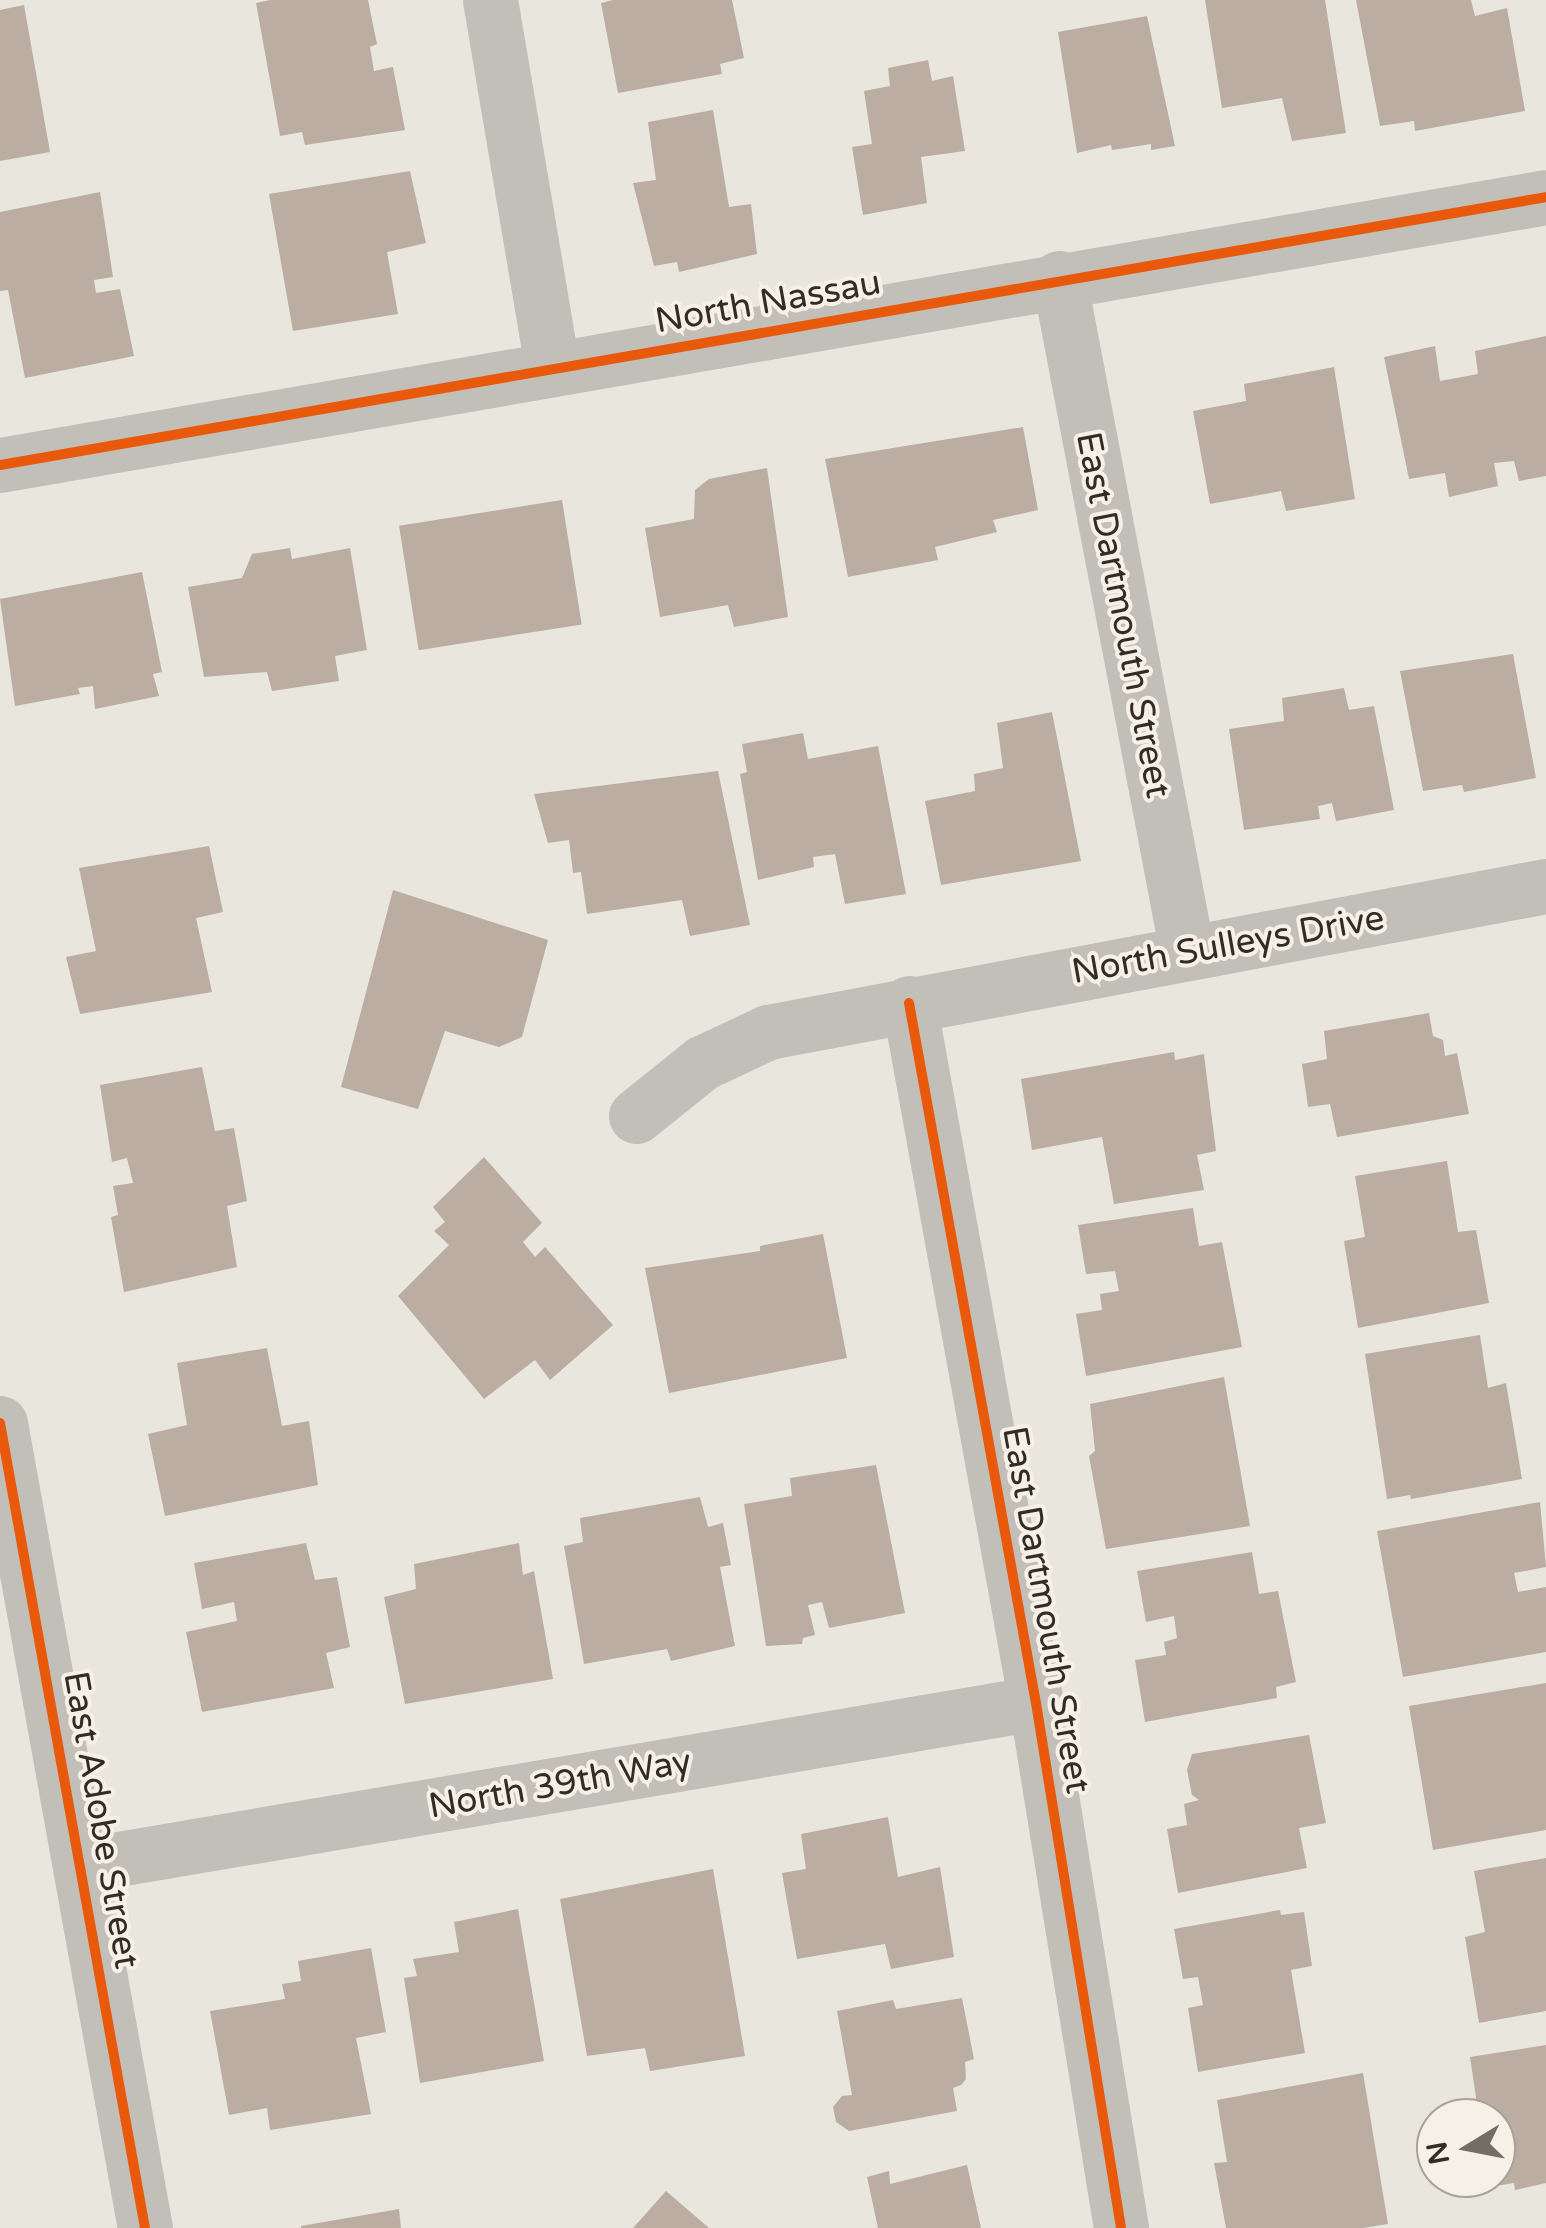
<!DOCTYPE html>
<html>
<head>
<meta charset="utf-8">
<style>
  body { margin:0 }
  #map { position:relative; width:1546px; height:2228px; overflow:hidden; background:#e9e6de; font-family:"Varela Round",sans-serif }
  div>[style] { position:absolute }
  .building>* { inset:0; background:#bbada2; transform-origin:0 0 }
  .minor>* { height:55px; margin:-27.5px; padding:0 27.5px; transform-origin:27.5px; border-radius:27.5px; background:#c2beb8 }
  .tertiary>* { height:55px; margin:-27.5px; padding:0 27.5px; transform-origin:27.5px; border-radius:27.5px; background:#c2beb8 }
  .cycleway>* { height:10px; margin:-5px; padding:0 5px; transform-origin:5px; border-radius:5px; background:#e8590c }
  span { translate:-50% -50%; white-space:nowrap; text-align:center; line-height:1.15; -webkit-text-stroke:8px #f6f0e6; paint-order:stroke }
  .street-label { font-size:35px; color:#322c27 }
  .north { position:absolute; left:1416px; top:2098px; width:100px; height:100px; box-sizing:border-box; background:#f6f0e6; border:2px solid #a8a29a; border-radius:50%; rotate:260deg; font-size:28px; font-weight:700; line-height:40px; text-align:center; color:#322c27 }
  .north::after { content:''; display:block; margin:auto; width:35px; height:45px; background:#726d67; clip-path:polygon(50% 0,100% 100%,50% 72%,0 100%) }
</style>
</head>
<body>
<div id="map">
  <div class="building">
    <div style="clip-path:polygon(270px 0,368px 0,377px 44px,370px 47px,374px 71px,393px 67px,405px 130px,305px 145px,302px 132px,280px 136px,256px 3px)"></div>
    <div style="clip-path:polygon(613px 0,732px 0,744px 58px,720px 64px,722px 74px,618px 93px,601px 3px)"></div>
    <div style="clip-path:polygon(1205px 0,1325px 0,1346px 133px,1292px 141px,1282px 98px,1222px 108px)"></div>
    <div style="clip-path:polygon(1356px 0,1471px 0,1475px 16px,1507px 8px,1525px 111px,1415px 131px,1414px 121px,1380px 126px)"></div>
    <div style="clip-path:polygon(24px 5px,50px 152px,0 161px,0 10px)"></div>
    <div style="clip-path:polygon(1147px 16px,1175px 146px,1151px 150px,1151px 144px,1112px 150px,1111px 145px,1077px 153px,1058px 32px)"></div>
    <div style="clip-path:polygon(928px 60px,932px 81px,953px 76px,965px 151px,921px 157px,927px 203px,863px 215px,852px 147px,872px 144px,864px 91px,890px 86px,888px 68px)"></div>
    <div style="clip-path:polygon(713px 110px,729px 207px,751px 204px,757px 254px,679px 272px,677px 262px,654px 266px,633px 183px,656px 180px,648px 122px)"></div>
    <div style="clip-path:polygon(410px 171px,426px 243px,387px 252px,398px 314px,293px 331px,269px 194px)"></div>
    <div style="clip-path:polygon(100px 192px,113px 277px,94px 280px,96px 293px,120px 289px,134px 356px,25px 378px,8px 290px,0 291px,0 212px)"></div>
    <div style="clip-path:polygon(1546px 336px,1546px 476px,1519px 481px,1514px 461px,1494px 463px,1498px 486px,1449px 497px,1445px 473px,1409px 479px,1384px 357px,1435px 346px,1440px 381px,1478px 374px,1475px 351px)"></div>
    <div style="clip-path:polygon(1334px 367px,1355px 499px,1286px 511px,1281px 491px,1210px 504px,1193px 411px,1246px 401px,1244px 384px)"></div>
    <div style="clip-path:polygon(1023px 427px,1038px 510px,993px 520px,997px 532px,935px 547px,938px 560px,848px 577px,825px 459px)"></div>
    <div style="clip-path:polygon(767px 468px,788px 617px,734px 627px,728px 605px,660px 617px,645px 528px,694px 519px,695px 490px,709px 479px)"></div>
    <div style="left:562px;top:500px;width:126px;height:165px;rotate:81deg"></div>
    <div style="clip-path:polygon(290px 548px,292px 559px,350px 548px,367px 650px,335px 656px,339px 681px,272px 691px,267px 672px,204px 677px,188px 587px,242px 578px,252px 554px)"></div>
    <div style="clip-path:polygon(142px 572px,162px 672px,153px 674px,159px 696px,95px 709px,93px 686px,78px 688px,80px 694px,15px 706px,0 599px)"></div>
    <div style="clip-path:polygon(1513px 654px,1536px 778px,1464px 792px,1462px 785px,1423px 791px,1400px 671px)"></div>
    <div style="clip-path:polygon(1344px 688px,1349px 710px,1374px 706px,1394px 810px,1336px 821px,1332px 803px,1318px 806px,1320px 819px,1244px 830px,1229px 729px,1284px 721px,1282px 698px)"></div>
    <div style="clip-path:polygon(1052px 712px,1081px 861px,941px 885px,925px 801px,975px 791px,974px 774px,1003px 768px,997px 723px)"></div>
    <div style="clip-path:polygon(803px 733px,808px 759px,878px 746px,906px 894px,845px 904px,835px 854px,813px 857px,814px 867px,758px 880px,740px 774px,747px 772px,742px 744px)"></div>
    <div style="clip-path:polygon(718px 771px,750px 925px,690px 936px,682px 900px,587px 914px,581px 872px,573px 873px,569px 840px,548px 843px,534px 794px)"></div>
    <div style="clip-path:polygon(209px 846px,223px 912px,196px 918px,212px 992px,80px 1014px,66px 957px,96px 951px,79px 868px)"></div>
    <div style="clip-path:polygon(393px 890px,548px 940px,522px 1037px,499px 1047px,445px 1031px,418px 1109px,341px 1087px)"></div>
    <div style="clip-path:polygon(1429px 1013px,1433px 1036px,1443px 1040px,1445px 1056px,1457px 1053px,1469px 1114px,1337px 1137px,1330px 1104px,1308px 1107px,1302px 1064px,1327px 1059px,1324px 1031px)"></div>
    <div style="clip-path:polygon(1174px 1052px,1175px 1060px,1204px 1054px,1216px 1151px,1197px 1155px,1204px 1190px,1114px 1204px,1102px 1137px,1032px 1150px,1021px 1079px)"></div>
    <div style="clip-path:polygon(202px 1067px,215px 1131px,234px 1128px,247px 1201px,227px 1206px,237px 1267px,124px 1292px,111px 1217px,118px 1215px,113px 1186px,133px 1183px,127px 1158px,112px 1162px,100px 1085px)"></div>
    <div style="clip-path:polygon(484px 1157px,542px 1223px,523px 1242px,535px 1257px,545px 1247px,613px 1325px,550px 1380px,535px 1360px,484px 1399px,398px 1296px,449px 1245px,434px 1231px,445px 1222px,433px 1207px)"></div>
    <div style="clip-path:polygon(1447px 1161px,1458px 1232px,1476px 1230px,1489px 1303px,1358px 1328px,1344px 1241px,1365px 1237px,1355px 1176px)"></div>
    <div style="clip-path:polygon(1193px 1208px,1199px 1246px,1222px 1242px,1242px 1347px,1086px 1376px,1076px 1314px,1102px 1310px,1100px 1294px,1119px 1291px,1115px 1271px,1086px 1274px,1078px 1225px)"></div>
    <div style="clip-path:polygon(823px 1234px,847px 1358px,669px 1393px,645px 1268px,760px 1251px,760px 1246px)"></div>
    <div style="clip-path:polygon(1480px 1335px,1488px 1388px,1506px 1383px,1522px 1479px,1411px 1499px,1410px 1495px,1387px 1499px,1365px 1354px)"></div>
    <div style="clip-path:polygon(267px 1348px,282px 1426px,309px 1421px,318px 1485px,165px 1516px,148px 1434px,187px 1425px,177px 1363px)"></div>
    <div style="clip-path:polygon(1224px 1377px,1250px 1526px,1106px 1549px,1089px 1456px,1095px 1451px,1090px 1404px)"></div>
    <div style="clip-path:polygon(876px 1465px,905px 1613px,829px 1628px,822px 1602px,808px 1605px,815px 1635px,803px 1638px,802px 1644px,766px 1646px,744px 1504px,792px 1496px,790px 1478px)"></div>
    <div style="clip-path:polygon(700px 1497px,708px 1527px,723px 1523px,731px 1565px,720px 1567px,735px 1646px,671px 1661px,667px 1649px,584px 1664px,564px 1546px,583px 1542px,580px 1518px)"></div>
    <div style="clip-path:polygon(1540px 1502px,1546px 1567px,1514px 1573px,1518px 1592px,1546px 1587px,1546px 1652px,1403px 1677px,1377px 1531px)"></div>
    <div style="clip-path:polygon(306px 1543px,315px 1580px,337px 1577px,350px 1647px,326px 1653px,334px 1688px,202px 1712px,186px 1632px,237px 1621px,234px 1602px,202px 1609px,194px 1563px)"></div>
    <div style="clip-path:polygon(519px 1543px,523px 1575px,534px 1571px,553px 1679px,405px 1704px,384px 1597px,416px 1589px,414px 1564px)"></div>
    <div style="clip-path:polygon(1252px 1552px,1259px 1594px,1278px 1591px,1296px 1682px,1276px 1687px,1277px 1698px,1145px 1722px,1135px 1660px,1166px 1655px,1164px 1642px,1177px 1638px,1174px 1616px,1146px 1622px,1137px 1571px)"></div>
    <div style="clip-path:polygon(1546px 1683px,1546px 1830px,1433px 1850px,1409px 1706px)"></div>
    <div style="clip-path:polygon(1309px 1735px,1326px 1823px,1299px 1828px,1307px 1868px,1178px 1893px,1167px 1829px,1187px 1825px,1184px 1804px,1199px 1800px,1192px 1795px,1187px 1770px,1192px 1754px)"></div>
    <div style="clip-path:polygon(888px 1817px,898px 1877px,940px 1867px,954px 1957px,891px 1969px,885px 1944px,797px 1959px,782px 1873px,806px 1869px,801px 1834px)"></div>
    <div style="clip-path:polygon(1546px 1858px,1546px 2011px,1479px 2023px,1465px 1937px,1485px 1932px,1474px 1871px)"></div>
    <div style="clip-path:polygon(713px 1869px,745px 2056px,650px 2071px,645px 2048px,587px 2056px,560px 1899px)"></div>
    <div style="clip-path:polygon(518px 1909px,544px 2061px,420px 2083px,404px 1978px,417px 1976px,413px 1959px,459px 1952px,454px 1922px)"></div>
    <div style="clip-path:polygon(1280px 1910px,1281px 1915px,1304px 1912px,1312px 1966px,1291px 1970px,1305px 2053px,1198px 2072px,1188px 2008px,1203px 2005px,1198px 1977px,1183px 1979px,1174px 1929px)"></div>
    <div style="clip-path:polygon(371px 1948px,386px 2032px,356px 2038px,371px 2114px,270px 2130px,267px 2108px,229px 2115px,210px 2011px,285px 1999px,282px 1984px,301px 1981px,298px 1961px)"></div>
    <div style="clip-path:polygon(962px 1998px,974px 2059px,965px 2062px,966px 2079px,961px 2085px,953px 2088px,957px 2111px,849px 2131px,836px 2122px,833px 2107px,842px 2096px,852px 2095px,837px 2011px,893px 2000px,896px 2009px)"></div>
    <div style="clip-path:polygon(1546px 2045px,1546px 2183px,1515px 2190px,1514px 2183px,1490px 2187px,1489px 2178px,1496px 2178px,1496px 2118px,1479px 2118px,1470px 2057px)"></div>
    <div style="clip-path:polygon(1363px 2073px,1388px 2224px,1363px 2228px,1226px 2228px,1214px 2163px,1227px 2162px,1217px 2100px)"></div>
    <div style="clip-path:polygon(967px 2165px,981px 2228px,878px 2228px,867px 2177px,889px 2171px,890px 2184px)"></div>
    <div style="clip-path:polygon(666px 2191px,709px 2228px,633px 2228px)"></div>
    <div style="clip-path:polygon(399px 2209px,401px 2228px,301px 2228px,301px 2226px)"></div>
  </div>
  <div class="minor">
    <div style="left:490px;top:0;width:373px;rotate:80.4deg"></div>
    <div style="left:1059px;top:278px;width:686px;rotate:79.25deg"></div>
    <div style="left:0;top:465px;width:1569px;rotate:-9.83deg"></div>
    <div style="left:909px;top:1003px;width:711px;rotate:79.72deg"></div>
    <div style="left:1036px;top:1703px;width:532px;rotate:80.8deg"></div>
    <div style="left:636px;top:1116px;width:85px;rotate:-38.8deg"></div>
    <div style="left:702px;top:1063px;width:73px;rotate:-25.2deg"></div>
    <div style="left:768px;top:1032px;width:792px;rotate:-10.63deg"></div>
    <div style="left:83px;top:1865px;width:967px;rotate:-9.65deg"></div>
  </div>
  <div class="tertiary">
    <div style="left:0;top:1423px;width:818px;rotate:79.79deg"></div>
  </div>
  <div class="cycleway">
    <div style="left:0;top:465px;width:1569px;rotate:-9.83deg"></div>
    <div style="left:909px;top:1003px;width:711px;rotate:79.72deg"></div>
    <div style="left:1036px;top:1703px;width:532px;rotate:80.8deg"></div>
    <div style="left:0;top:1423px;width:818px;rotate:79.79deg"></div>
  </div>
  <div class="street-label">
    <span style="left:768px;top:302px;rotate:-10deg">North Nassau</span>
    <span style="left:1123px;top:615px;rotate:79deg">East Dartmouth Street</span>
    <span style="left:1228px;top:945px;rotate:-10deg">North Sulleys Drive</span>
    <span style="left:1046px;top:1610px;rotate:80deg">East Dartmouth Street</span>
    <span style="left:560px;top:1784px;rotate:-10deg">North 39th Way</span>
    <span style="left:101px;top:1820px;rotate:80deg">East Adobe Street</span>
  </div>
  <div class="north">N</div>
</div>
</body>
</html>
